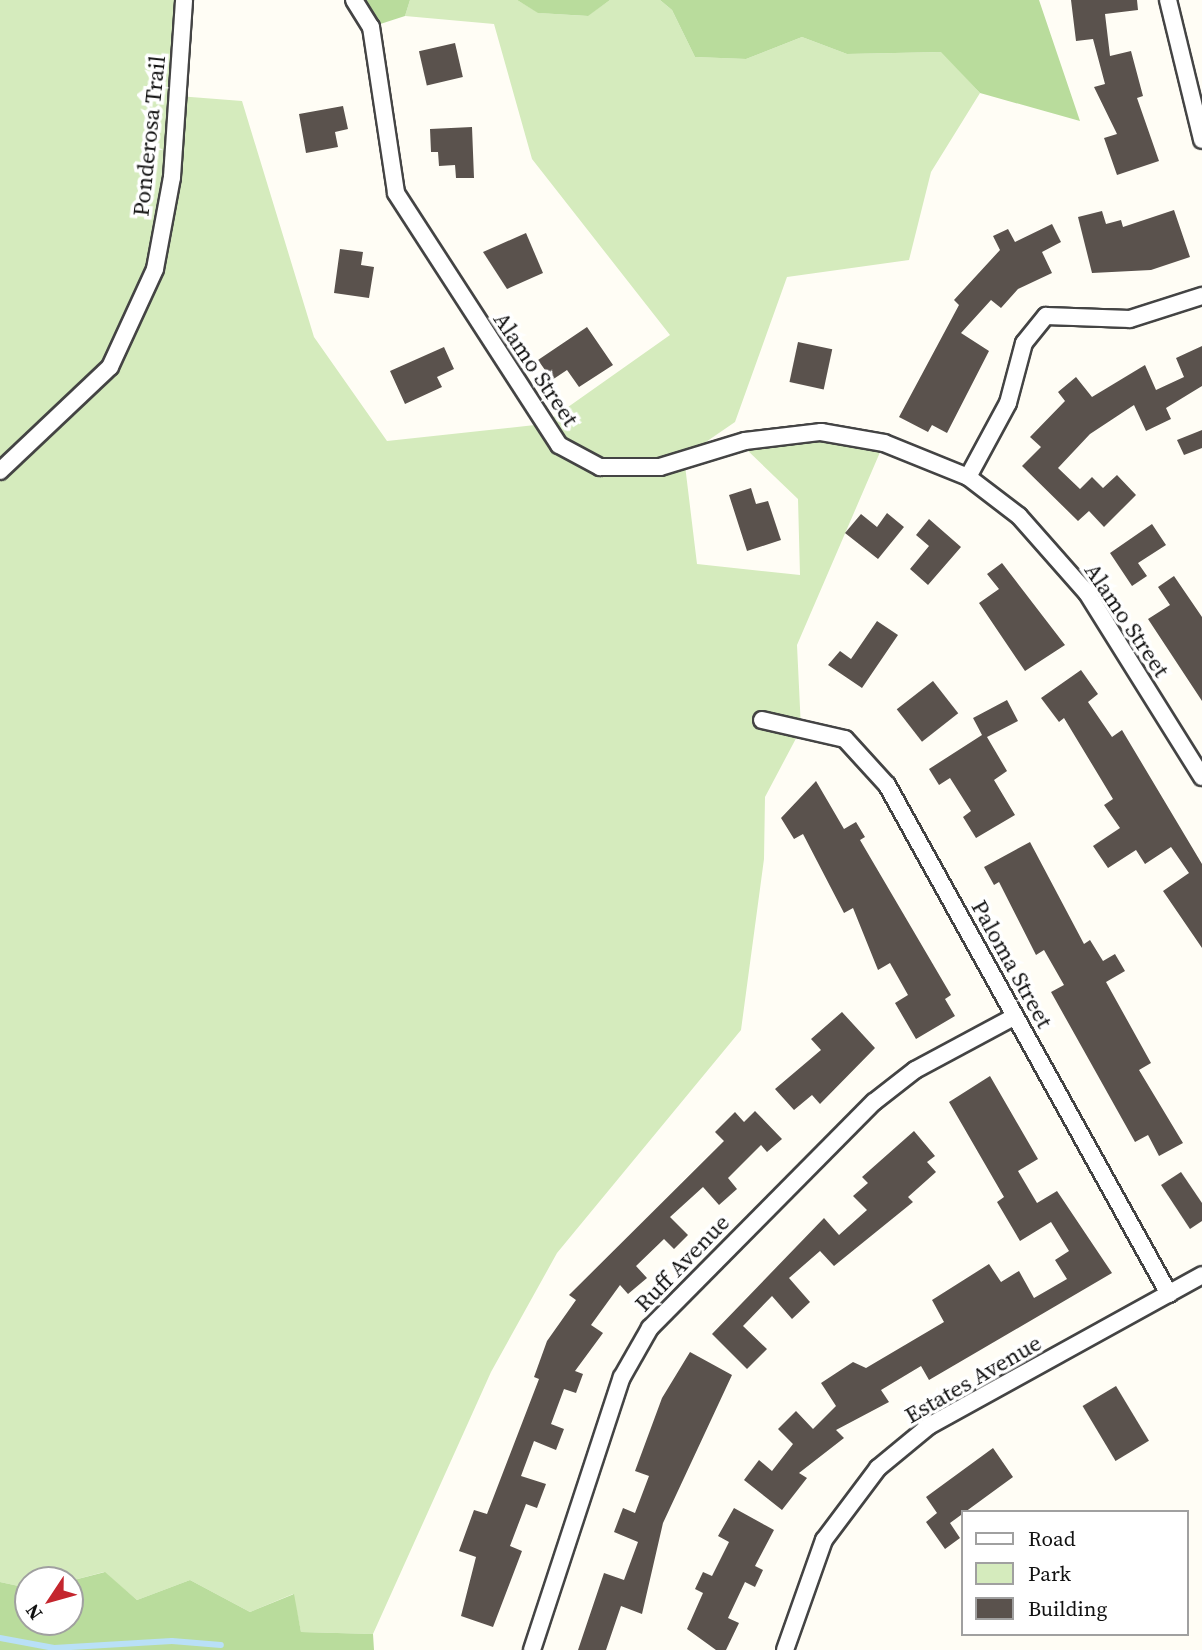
<!DOCTYPE html>
<html>
<head>
<meta charset="utf-8">
<style>
  body { margin:0 }
  #map { position:relative; width:1202px; height:1650px; overflow:hidden; background:#fffdf5; font-family:"Source Serif 4",serif }
  div>[style] { position:absolute }
  .green>* { inset:0; background:#d5ebbd }
  .forest>* { inset:0; background:#b9dc9c }
  .stream>* { height:6px; margin:-3px; padding:0 3px; transform-origin:3px; border-radius:3px; background:#b9e0f7 }
  .building>* { inset:0; background:#5a524d; transform-origin:0 0 }
  .roads { filter:drop-shadow(2px 0 #444) drop-shadow(-2px 0 #444) drop-shadow(0 2px #444) drop-shadow(0 -2px #444) }
  .minor>* { height:16px; margin:-8px; padding:0 8px; transform-origin:8px; border-radius:8px; background:#fff }
  span { translate:-50% -50%; white-space:nowrap; text-align:center; line-height:1.15; -webkit-text-stroke:7px #fff; paint-order:stroke }
  .street-label { font-size:23px; color:#111 }
  .legend { position:absolute; left:961px; top:1510px; width:228px; height:126px; box-sizing:border-box; background:#fff; border:2px solid #a0a0a0; margin:0; padding:9px 12px; list-style:none; font-size:21px; color:#111 }
  .legend li { display:flex; align-items:center; gap:14px; height:35px }
  .legend b { width:35px; border:2px solid #a0a0a0 }
  .north { position:absolute; left:14px; top:1566px; width:70px; height:70px; box-sizing:border-box; background:#fff; border:2px solid #a0a0a0; border-radius:50%; rotate:234deg; font-size:19px; font-weight:700; line-height:28px; text-align:center; color:#111 }
  .north::after { content:''; display:block; margin:auto; width:24px; height:32px; background:#c4262e; clip-path:polygon(50% 0,100% 100%,50% 72%,0 100%) }
</style>
</head>
<body>
<div id="map">
  <div class="green">
    <div style="clip-path:polygon(0 0,184px 0,178px 96px,242px 101px,314px 337px,387px 441px,544px 424px,670px 335px,532px 159px,494px 24px,405px 16px,410px 0,517px 0,539px 13px,587px 16px,610px 0,660px 0,672px 10px,695px 57px,746px 59px,802px 37px,847px 54px,942px 52px,980px 93px,931px 172px,909px 260px,787px 277px,735px 422px,684px 457px,697px 564px,800px 575px,798px 499px,746px 449px,821px 432px,884px 443px,797px 645px,801px 729px,765px 797px,764px 859px,741px 1030px,557px 1253px,491px 1372px,373px 1634px,301px 1632px,293px 1594px,250px 1612px,190px 1580px,137px 1600px,104px 1572px,70px 1581px,28px 1580px,28px 1588px,0 1582px)"></div>
  </div>
  <div class="forest">
    <div style="clip-path:polygon(354px 0,410px 0,405px 16px,371px 27px)"></div>
    <div style="clip-path:polygon(517px 0,610px 0,588px 16px,538px 13px)"></div>
    <div style="clip-path:polygon(660px 0,1039px 0,1080px 121px,980px 93px,941px 52px,847px 54px,802px 37px,746px 59px,695px 57px,672px 10px)"></div>
    <div style="clip-path:polygon(105px 1572px,137px 1600px,190px 1580px,250px 1612px,294px 1594px,301px 1632px,373px 1634px,374px 1650px,0 1650px,0 1582px,28px 1588px,28px 1622px,70px 1622px,70px 1581px)"></div>
  </div>
  <div class="stream">
    <div style="left:0;top:1638px;width:55px;rotate:10.5deg"></div>
    <div style="left:54px;top:1648px;width:118px;rotate:-3.4deg"></div>
    <div style="left:172px;top:1641px;width:49px;rotate:4.7deg"></div>
  </div>
  <div class="building">
    <div style="clip-path:polygon(1071px 0,1137px 0,1138px 10px,1105px 14px,1110px 56px,1131px 51px,1143px 96px,1137px 98px,1159px 161px,1117px 175px,1104px 138px,1117px 134px,1094px 87px,1105px 84px,1093px 39px,1076px 41px)"></div>
    <div style="left:455px;top:43px;width:35px;height:37px;rotate:77deg"></div>
    <div style="clip-path:polygon(343px 106px,348px 129px,335px 132px,338px 147px,306px 153px,299px 114px)"></div>
    <div style="clip-path:polygon(472px 127px,474px 178px,456px 178px,455px 165px,439px 166px,438px 152px,431px 152px,430px 129px)"></div>
    <div style="clip-path:polygon(1174px 210px,1190px 257px,1151px 270px,1092px 273px,1078px 217px,1102px 211px,1106px 224px,1121px 220px,1123px 227px)"></div>
    <div style="clip-path:polygon(1052px 224px,1061px 242px,1042px 252px,1052px 273px,1018px 289px,1001px 308px,991px 300px,961px 333px,989px 351px,947px 433px,932px 425px,928px 432px,899px 417px,959px 305px,954px 300px,1000px 250px,993px 236px,1008px 229px,1015px 242px)"></div>
    <div style="clip-path:polygon(526px 233px,543px 273px,507px 289px,483px 252px)"></div>
    <div style="clip-path:polygon(340px 249px,363px 252px,361px 265px,374px 267px,369px 298px,334px 293px)"></div>
    <div style="clip-path:polygon(587px 327px,613px 365px,579px 387px,567px 370px,552px 380px,538px 360px)"></div>
    <div style="left:798px;top:342px;width:35px;height:41px;rotate:12deg"></div>
    <div style="clip-path:polygon(1202px 346px,1202px 386px,1166px 408px,1171px 419px,1146px 431px,1134px 405px,1090px 434px,1058px 468px,1080px 489px,1092px 477px,1103px 488px,1117px 475px,1136px 495px,1104px 527px,1089px 511px,1078px 521px,1022px 466px,1041px 447px,1030px 437px,1065px 401px,1058px 392px,1076px 377px,1092px 397px,1145px 365px,1156px 390px,1184px 377px,1176px 358px)"></div>
    <div style="clip-path:polygon(444px 347px,454px 369px,437px 377px,442px 387px,405px 404px,390px 371px)"></div>
    <div style="clip-path:polygon(1202px 430px,1202px 448px,1184px 455px,1177px 440px)"></div>
    <div style="clip-path:polygon(751px 488px,756px 504px,768px 501px,781px 540px,747px 551px,729px 495px)"></div>
    <div style="clip-path:polygon(887px 513px,904px 527px,878px 559px,845px 533px,861px 514px,877px 527px)"></div>
    <div style="clip-path:polygon(929px 519px,961px 547px,928px 585px,910px 569px,929px 546px,916px 535px)"></div>
    <div style="clip-path:polygon(1152px 524px,1166px 545px,1138px 563px,1147px 576px,1132px 586px,1110px 553px)"></div>
    <div style="clip-path:polygon(1002px 563px,1065px 645px,1025px 671px,979px 603px,999px 589px,987px 574px)"></div>
    <div style="clip-path:polygon(1174px 576px,1202px 617px,1202px 701px,1148px 619px,1170px 605px,1158px 587px)"></div>
    <div style="clip-path:polygon(877px 621px,898px 635px,862px 688px,828px 665px,840px 651px,851px 659px)"></div>
    <div style="clip-path:polygon(1081px 670px,1098px 694px,1088px 702px,1112px 737px,1122px 730px,1202px 864px,1202px 948px,1163px 891px,1189px 873px,1171px 847px,1145px 864px,1136px 850px,1108px 868px,1093px 846px,1120px 828px,1104px 805px,1113px 799px,1064px 718px,1059px 722px,1041px 698px)"></div>
    <div style="left:933px;top:681px;width:41px;height:46px;rotate:52deg"></div>
    <div style="clip-path:polygon(1007px 700px,1018px 721px,987px 737px,1007px 771px,994px 780px,1015px 815px,976px 838px,963px 817px,971px 811px,950px 778px,939px 785px,929px 769px,982px 735px,973px 718px)"></div>
    <div style="clip-path:polygon(816px 781px,844px 829px,856px 822px,865px 837px,860px 840px,951px 995px,945px 999px,955px 1016px,916px 1039px,895px 1003px,908px 995px,890px 963px,878px 970px,853px 908px,844px 913px,803px 834px,794px 839px,781px 818px)"></div>
    <div style="clip-path:polygon(1030px 842px,1084px 944px,1090px 940px,1103px 961px,1115px 954px,1125px 971px,1106px 982px,1151px 1063px,1139px 1070px,1183px 1143px,1159px 1156px,1148px 1135px,1135px 1142px,1051px 992px,1064px 985px,1044px 950px,1036px 955px,999px 882px,994px 885px,984px 867px)"></div>
    <div style="clip-path:polygon(842px 1012px,875px 1048px,820px 1104px,812px 1095px,794px 1110px,775px 1089px,821px 1050px,811px 1039px)"></div>
    <div style="clip-path:polygon(990px 1076px,1038px 1159px,1018px 1171px,1037px 1203px,1057px 1191px,1112px 1273px,929px 1380px,921px 1366px,881px 1390px,889px 1402px,836px 1430px,844px 1438px,799px 1473px,807px 1478px,782px 1510px,744px 1480px,759px 1460px,772px 1471px,793px 1444px,778px 1429px,796px 1411px,813px 1429px,836px 1406px,821px 1383px,853px 1362px,866px 1368px,944px 1322px,932px 1300px,989px 1264px,1001px 1282px,1019px 1271px,1034px 1298px,1067px 1279px,1055px 1260px,1069px 1251px,1051px 1222px,1020px 1241px,997px 1202px,1004px 1197px,949px 1102px)"></div>
    <div style="clip-path:polygon(755px 1111px,782px 1139px,767px 1152px,761px 1145px,728px 1178px,737px 1189px,719px 1205px,703px 1187px,670px 1217px,688px 1235px,674px 1249px,664px 1239px,636px 1266px,647px 1278px,628px 1294px,620px 1285px,591px 1325px,603px 1333px,575px 1371px,583px 1374px,576px 1393px,564px 1389px,551px 1424px,564px 1429px,556px 1450px,534px 1441px,521px 1476px,546px 1484px,537px 1508px,526px 1504px,510px 1546px,522px 1551px,493px 1627px,461px 1616px,476px 1557px,459px 1551px,474px 1510px,487px 1514px,539px 1379px,534px 1377px,547px 1341px,576px 1300px,569px 1295px,724px 1141px,715px 1132px,735px 1112px,744px 1122px)"></div>
    <div style="clip-path:polygon(914px 1131px,935px 1156px,927px 1162px,936px 1172px,908px 1197px,913px 1202px,834px 1266px,820px 1251px,789px 1278px,810px 1302px,792px 1319px,772px 1296px,743px 1326px,767px 1349px,747px 1369px,712px 1334px,824px 1218px,839px 1235px,867px 1210px,853px 1196px,868px 1183px,862px 1177px)"></div>
    <div style="clip-path:polygon(1181px 1172px,1202px 1203px,1202px 1221px,1190px 1229px,1161px 1185px)"></div>
    <div style="clip-path:polygon(690px 1352px,732px 1375px,663px 1523px,642px 1614px,621px 1606px,606px 1650px,578px 1650px,604px 1573px,624px 1580px,638px 1542px,614px 1532px,623px 1508px,635px 1513px,649px 1476px,635px 1471px,662px 1398px)"></div>
    <div style="left:1116px;top:1386px;width:64px;height:39px;rotate:59deg"></div>
    <div style="clip-path:polygon(993px 1448px,1013px 1477px,950px 1523px,960px 1538px,945px 1549px,926px 1522px,937px 1513px,926px 1497px)"></div>
    <div style="clip-path:polygon(734px 1508px,774px 1530px,755px 1566px,763px 1570px,755px 1587px,745px 1582px,728px 1618px,739px 1623px,726px 1650px,716px 1650px,687px 1629px,703px 1593px,695px 1589px,703px 1572px,712px 1576px,729px 1542px,718px 1536px)"></div>
  </div>
  <div class="roads">
    <div class="minor">
      <div style="left:354px;top:0;width:32px;rotate:58deg"></div>
      <div style="left:371px;top:27px;width:168px;rotate:81.4deg"></div>
      <div style="left:396px;top:193px;width:300px;rotate:57.1deg"></div>
      <div style="left:559px;top:445px;width:47px;rotate:28.2deg"></div>
      <div style="left:600px;top:467px;width:60px"></div>
      <div style="left:660px;top:467px;width:89px;rotate:-17deg"></div>
      <div style="left:745px;top:441px;width:77px;rotate:-6.8deg"></div>
      <div style="left:821px;top:432px;width:64px;rotate:9.9deg"></div>
      <div style="left:884px;top:443px;width:91px;rotate:22deg"></div>
      <div style="left:968px;top:477px;width:64px;rotate:37.4deg"></div>
      <div style="left:1019px;top:516px;width:103px;rotate:48.6deg"></div>
      <div style="left:1087px;top:593px;width:217px;rotate:58deg"></div>
      <div style="left:1168px;top:0;width:144px;rotate:76.3deg"></div>
      <div style="left:0;top:471px;width:151px;rotate:-43.4deg"></div>
      <div style="left:110px;top:367px;width:108px;rotate:-65.3deg"></div>
      <div style="left:155px;top:269px;width:94px;rotate:-79.5deg"></div>
      <div style="left:172px;top:177px;width:177px;rotate:-86.1deg"></div>
      <div style="left:968px;top:477px;width:84px;rotate:-61.6deg"></div>
      <div style="left:1008px;top:403px;width:62px;rotate:-75.1deg"></div>
      <div style="left:1024px;top:343px;width:35px;rotate:-51deg"></div>
      <div style="left:1046px;top:316px;width:84px;rotate:2deg"></div>
      <div style="left:1130px;top:319px;width:76px;rotate:-17.7deg"></div>
      <div style="left:762px;top:720px;width:85px;rotate:12.9deg"></div>
      <div style="left:845px;top:739px;width:62px;rotate:47.6deg"></div>
      <div style="left:887px;top:785px;width:582px;rotate:61.01deg"></div>
      <div style="left:532px;top:1650px;width:287px;rotate:-71.8deg"></div>
      <div style="left:622px;top:1377px;width:56px;rotate:-60.3deg"></div>
      <div style="left:650px;top:1328px;width:318px;rotate:-45.3deg"></div>
      <div style="left:874px;top:1102px;width:52px;rotate:-38deg"></div>
      <div style="left:915px;top:1070px;width:112px;rotate:-28.2deg"></div>
      <div style="left:785px;top:1650px;width:117px;rotate:-70.5deg"></div>
      <div style="left:824px;top:1540px;width:90px;rotate:-53.1deg"></div>
      <div style="left:878px;top:1468px;width:66px;rotate:-39.5deg"></div>
      <div style="left:929px;top:1426px;width:312px;rotate:-28.9deg"></div>
    </div>
  </div>
  <div class="street-label">
    <span style="left:149px;top:136px;rotate:-84deg">Ponderosa Trail</span>
    <span style="left:536px;top:369px;rotate:56deg">Alamo Street</span>
    <span style="left:1127px;top:620px;rotate:56deg">Alamo Street</span>
    <span style="left:1012px;top:964px;rotate:61deg">Paloma Street</span>
    <span style="left:682px;top:1263px;rotate:-46deg">Ruff Avenue</span>
    <span style="left:973px;top:1379px;rotate:-30deg">Estates Avenue</span>
  </div>
  <ul class="legend">
  <li><b style="height:9px;background:#fff"></b>Road</li>
  <li><b style="height:19px;background:#d5ebbd"></b>Park</li>
  <li><b style="height:19px;background:#5a524d"></b>Building</li>
  </ul>
  <div class="north">N</div>
</div>
</body>
</html>
